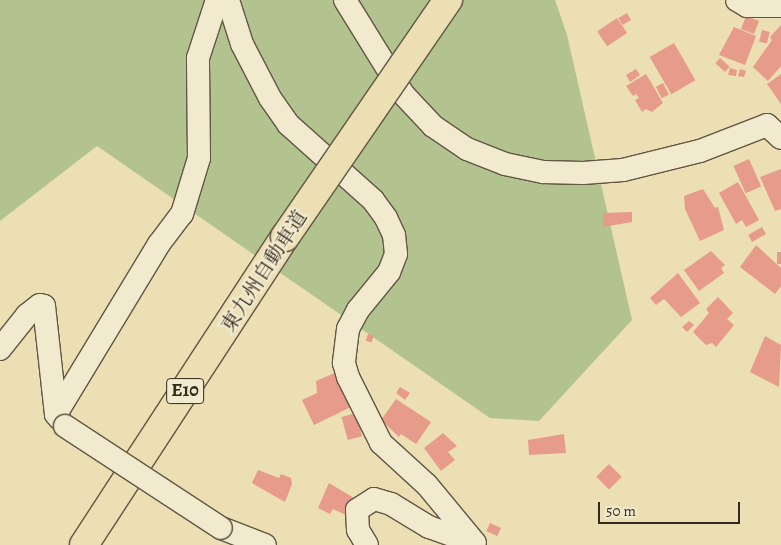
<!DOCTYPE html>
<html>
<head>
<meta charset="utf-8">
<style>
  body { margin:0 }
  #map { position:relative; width:781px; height:545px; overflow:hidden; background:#ebdfb3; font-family:Alegreya,"Noto Serif JP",serif }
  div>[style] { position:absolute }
  .green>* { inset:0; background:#b2c390 }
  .building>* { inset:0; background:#e79b8b; transform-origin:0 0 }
  .roads { filter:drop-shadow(1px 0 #625644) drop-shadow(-1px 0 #625644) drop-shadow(0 1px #625644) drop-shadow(0 -1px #625644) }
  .street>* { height:22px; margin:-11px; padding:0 11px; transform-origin:11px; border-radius:11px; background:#f2eace }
  .highway>* { height:28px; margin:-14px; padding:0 14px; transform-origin:14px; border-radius:14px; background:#ebdfb3 }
  .bridges { filter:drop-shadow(1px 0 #625644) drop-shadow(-1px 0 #625644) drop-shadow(0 1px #625644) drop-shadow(0 -1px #625644) }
  .street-bridge>* { height:22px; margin:-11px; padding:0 11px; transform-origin:11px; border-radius:11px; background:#f2eace }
  .highway-bridge>* { height:28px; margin:-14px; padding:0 14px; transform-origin:14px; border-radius:14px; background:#ebdfb3 }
  span { translate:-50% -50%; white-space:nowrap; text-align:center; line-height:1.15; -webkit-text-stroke:4.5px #f2eace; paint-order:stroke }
  .shield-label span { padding:1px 4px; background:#f2eace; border:1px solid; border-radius:4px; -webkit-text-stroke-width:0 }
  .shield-label { font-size:19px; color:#34291f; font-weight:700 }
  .street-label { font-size:20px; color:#34291f }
  .scale { position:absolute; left:598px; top:502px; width:142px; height:22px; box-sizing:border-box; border:2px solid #34291f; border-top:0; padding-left:6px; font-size:15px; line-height:18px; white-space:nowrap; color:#34291f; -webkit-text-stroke:4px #f2eace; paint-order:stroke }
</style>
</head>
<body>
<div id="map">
  <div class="green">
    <div style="clip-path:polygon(0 0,555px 0,567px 35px,632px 320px,539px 421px,490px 418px,97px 146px,0 221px)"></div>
  </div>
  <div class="building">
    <div style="left:627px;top:13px;width:8px;height:10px;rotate:60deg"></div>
    <div style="left:746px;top:16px;width:14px;height:14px;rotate:21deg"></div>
    <div style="left:617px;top:18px;width:18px;height:24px;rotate:56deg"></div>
    <div style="clip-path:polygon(781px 25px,781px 66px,768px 81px,753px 67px,772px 40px,770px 37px)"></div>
    <div style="clip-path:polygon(734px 27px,756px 36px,745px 65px,719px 55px)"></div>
    <div style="left:762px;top:30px;width:8px;height:12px;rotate:14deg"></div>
    <div style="left:674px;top:43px;width:43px;height:28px;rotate:60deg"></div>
    <div style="left:720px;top:58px;width:13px;height:7px;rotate:42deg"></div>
    <div style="clip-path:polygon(730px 68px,737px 70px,736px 76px,728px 75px)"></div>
    <div style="clip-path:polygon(636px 69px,640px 75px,630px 82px,626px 75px)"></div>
    <div style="clip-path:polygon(740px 69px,746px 71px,744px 77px,738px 76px)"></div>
    <div style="clip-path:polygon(646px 74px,663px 103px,652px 112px,646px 109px,642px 112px,635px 100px,639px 98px,636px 94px,633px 96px,626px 86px)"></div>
    <div style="clip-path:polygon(781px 74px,781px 104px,767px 84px)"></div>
    <div style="left:663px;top:83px;width:13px;height:8px;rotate:63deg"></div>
    <div style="left:749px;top:159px;width:30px;height:17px;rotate:66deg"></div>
    <div style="clip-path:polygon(781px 169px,781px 209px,775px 211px,760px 177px)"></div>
    <div style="clip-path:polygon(738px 182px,759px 220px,746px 227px,742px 220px,736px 224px,719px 193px)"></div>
    <div style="clip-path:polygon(703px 189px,715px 208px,718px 207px,724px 230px,700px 241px,685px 209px,684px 196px)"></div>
    <div style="clip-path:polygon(632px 212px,632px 222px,603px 227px,603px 213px)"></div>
    <div style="left:762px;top:227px;width:8px;height:16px;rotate:60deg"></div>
    <div style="clip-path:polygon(756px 245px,781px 268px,781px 286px,775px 294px,740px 267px)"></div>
    <div style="clip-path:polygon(711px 251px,725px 265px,721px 268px,724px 273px,699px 291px,684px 270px)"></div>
    <div style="left:777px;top:252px;width:4px;height:12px"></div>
    <div style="clip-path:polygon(678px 273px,700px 303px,681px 317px,664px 299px,656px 305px,650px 298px)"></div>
    <div style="clip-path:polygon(718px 297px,733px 313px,727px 319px,734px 325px,716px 347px,712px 343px,706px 345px,693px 332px,709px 313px,706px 309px)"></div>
    <div style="clip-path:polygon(689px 321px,694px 325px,687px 332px,682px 327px)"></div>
    <div style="left:368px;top:334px;width:6px;height:7px;rotate:18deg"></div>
    <div style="clip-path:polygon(765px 336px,781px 345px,779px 387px,750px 372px)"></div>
    <div style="clip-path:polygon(337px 372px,353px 406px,314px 425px,302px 400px,317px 393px,316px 381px)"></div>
    <div style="clip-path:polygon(400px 387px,410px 393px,405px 400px,396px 393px)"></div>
    <div style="clip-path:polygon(396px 399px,431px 422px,416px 444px,401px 434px,399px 437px,381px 420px)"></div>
    <div style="left:356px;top:413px;width:24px;height:15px;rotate:75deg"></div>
    <div style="clip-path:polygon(443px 433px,457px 446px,448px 452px,455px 460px,441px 471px,424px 448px)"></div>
    <div style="clip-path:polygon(564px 434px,566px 453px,529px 455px,528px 440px)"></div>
    <div style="left:609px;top:464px;width:18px;height:18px;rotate:45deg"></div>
    <div style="clip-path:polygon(258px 470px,279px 478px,281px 474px,291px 478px,292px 484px,285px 502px,252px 483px)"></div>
    <div style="clip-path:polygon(329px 483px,354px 498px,346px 515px,333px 509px,330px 514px,318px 508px)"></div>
    <div style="left:490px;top:523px;width:12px;height:9px;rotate:24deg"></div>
  </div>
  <div class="roads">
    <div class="street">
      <div style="left:228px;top:0;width:46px;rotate:72.3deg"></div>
      <div style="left:242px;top:44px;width:61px;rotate:62.6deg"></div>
      <div style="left:270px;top:98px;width:32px;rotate:55deg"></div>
      <div style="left:288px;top:124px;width:114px;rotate:41.8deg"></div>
      <div style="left:373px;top:200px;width:22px;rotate:54deg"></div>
      <div style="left:386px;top:218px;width:19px;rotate:65deg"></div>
      <div style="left:394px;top:235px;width:19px;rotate:84deg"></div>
      <div style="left:396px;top:254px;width:19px;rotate:111deg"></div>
      <div style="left:389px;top:272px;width:49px;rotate:129.2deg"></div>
      <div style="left:358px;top:310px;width:21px;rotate:118deg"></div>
      <div style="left:348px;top:329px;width:34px;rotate:97deg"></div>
      <div style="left:344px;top:363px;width:15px;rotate:74deg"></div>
      <div style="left:348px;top:377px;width:74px;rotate:63.4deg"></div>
      <div style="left:381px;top:443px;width:62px;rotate:42.4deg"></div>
      <div style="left:427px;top:485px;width:75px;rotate:50.4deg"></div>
      <div style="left:345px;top:0;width:110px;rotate:58.3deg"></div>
      <div style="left:403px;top:94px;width:44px;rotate:46.8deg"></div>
      <div style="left:433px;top:126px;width:41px;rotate:34.1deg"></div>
      <div style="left:467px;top:149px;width:41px;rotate:21.5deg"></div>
      <div style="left:505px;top:164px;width:39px;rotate:12deg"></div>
      <div style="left:543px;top:172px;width:40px;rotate:1.4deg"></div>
      <div style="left:583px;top:173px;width:40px;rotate:-4.3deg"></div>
      <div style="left:623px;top:170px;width:79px;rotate:-13.9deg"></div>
      <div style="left:700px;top:151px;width:72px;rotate:-21.2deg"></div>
      <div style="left:767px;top:125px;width:19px;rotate:43deg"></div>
      <div style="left:737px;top:0;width:12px;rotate:31deg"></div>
      <div style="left:747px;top:6px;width:34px"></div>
      <div style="left:0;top:349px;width:43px;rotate:-51.5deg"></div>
      <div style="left:27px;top:315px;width:16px;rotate:-38deg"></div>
      <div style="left:40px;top:305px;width:4px;rotate:14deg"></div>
      <div style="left:44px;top:306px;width:109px;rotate:83.7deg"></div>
      <div style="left:56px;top:414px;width:5px;rotate:53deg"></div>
      <div style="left:56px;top:414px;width:199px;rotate:-58.8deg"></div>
      <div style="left:159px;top:244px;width:38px;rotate:-53deg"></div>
      <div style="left:182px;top:214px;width:59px;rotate:-73.1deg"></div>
      <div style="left:199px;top:158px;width:100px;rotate:-90.6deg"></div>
      <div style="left:198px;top:58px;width:61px;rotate:-71.9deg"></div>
      <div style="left:221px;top:528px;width:47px;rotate:21.1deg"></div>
      <div style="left:367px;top:545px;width:17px;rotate:-121deg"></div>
      <div style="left:358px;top:530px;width:20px;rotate:-93deg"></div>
      <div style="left:357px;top:510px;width:20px;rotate:-33deg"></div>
      <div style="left:374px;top:499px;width:18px;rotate:16deg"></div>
      <div style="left:391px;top:504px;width:44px;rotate:31.2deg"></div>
      <div style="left:429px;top:527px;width:48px;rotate:19.6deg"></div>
    </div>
    <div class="highway">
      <div style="left:84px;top:545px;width:368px;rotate:-56.9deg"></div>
    </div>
  </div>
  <div class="bridges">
    <div class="street-bridge">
      <div style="left:65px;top:426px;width:186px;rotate:33.2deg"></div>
    </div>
    <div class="highway-bridge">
      <div style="left:285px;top:237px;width:288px;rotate:-55.5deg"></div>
    </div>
  </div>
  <div class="shield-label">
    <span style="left:185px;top:391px">E10</span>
  </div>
  <div class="street-label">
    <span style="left:264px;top:271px;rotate:-57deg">東九州自動車道</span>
  </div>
  <div class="scale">50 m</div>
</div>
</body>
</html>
